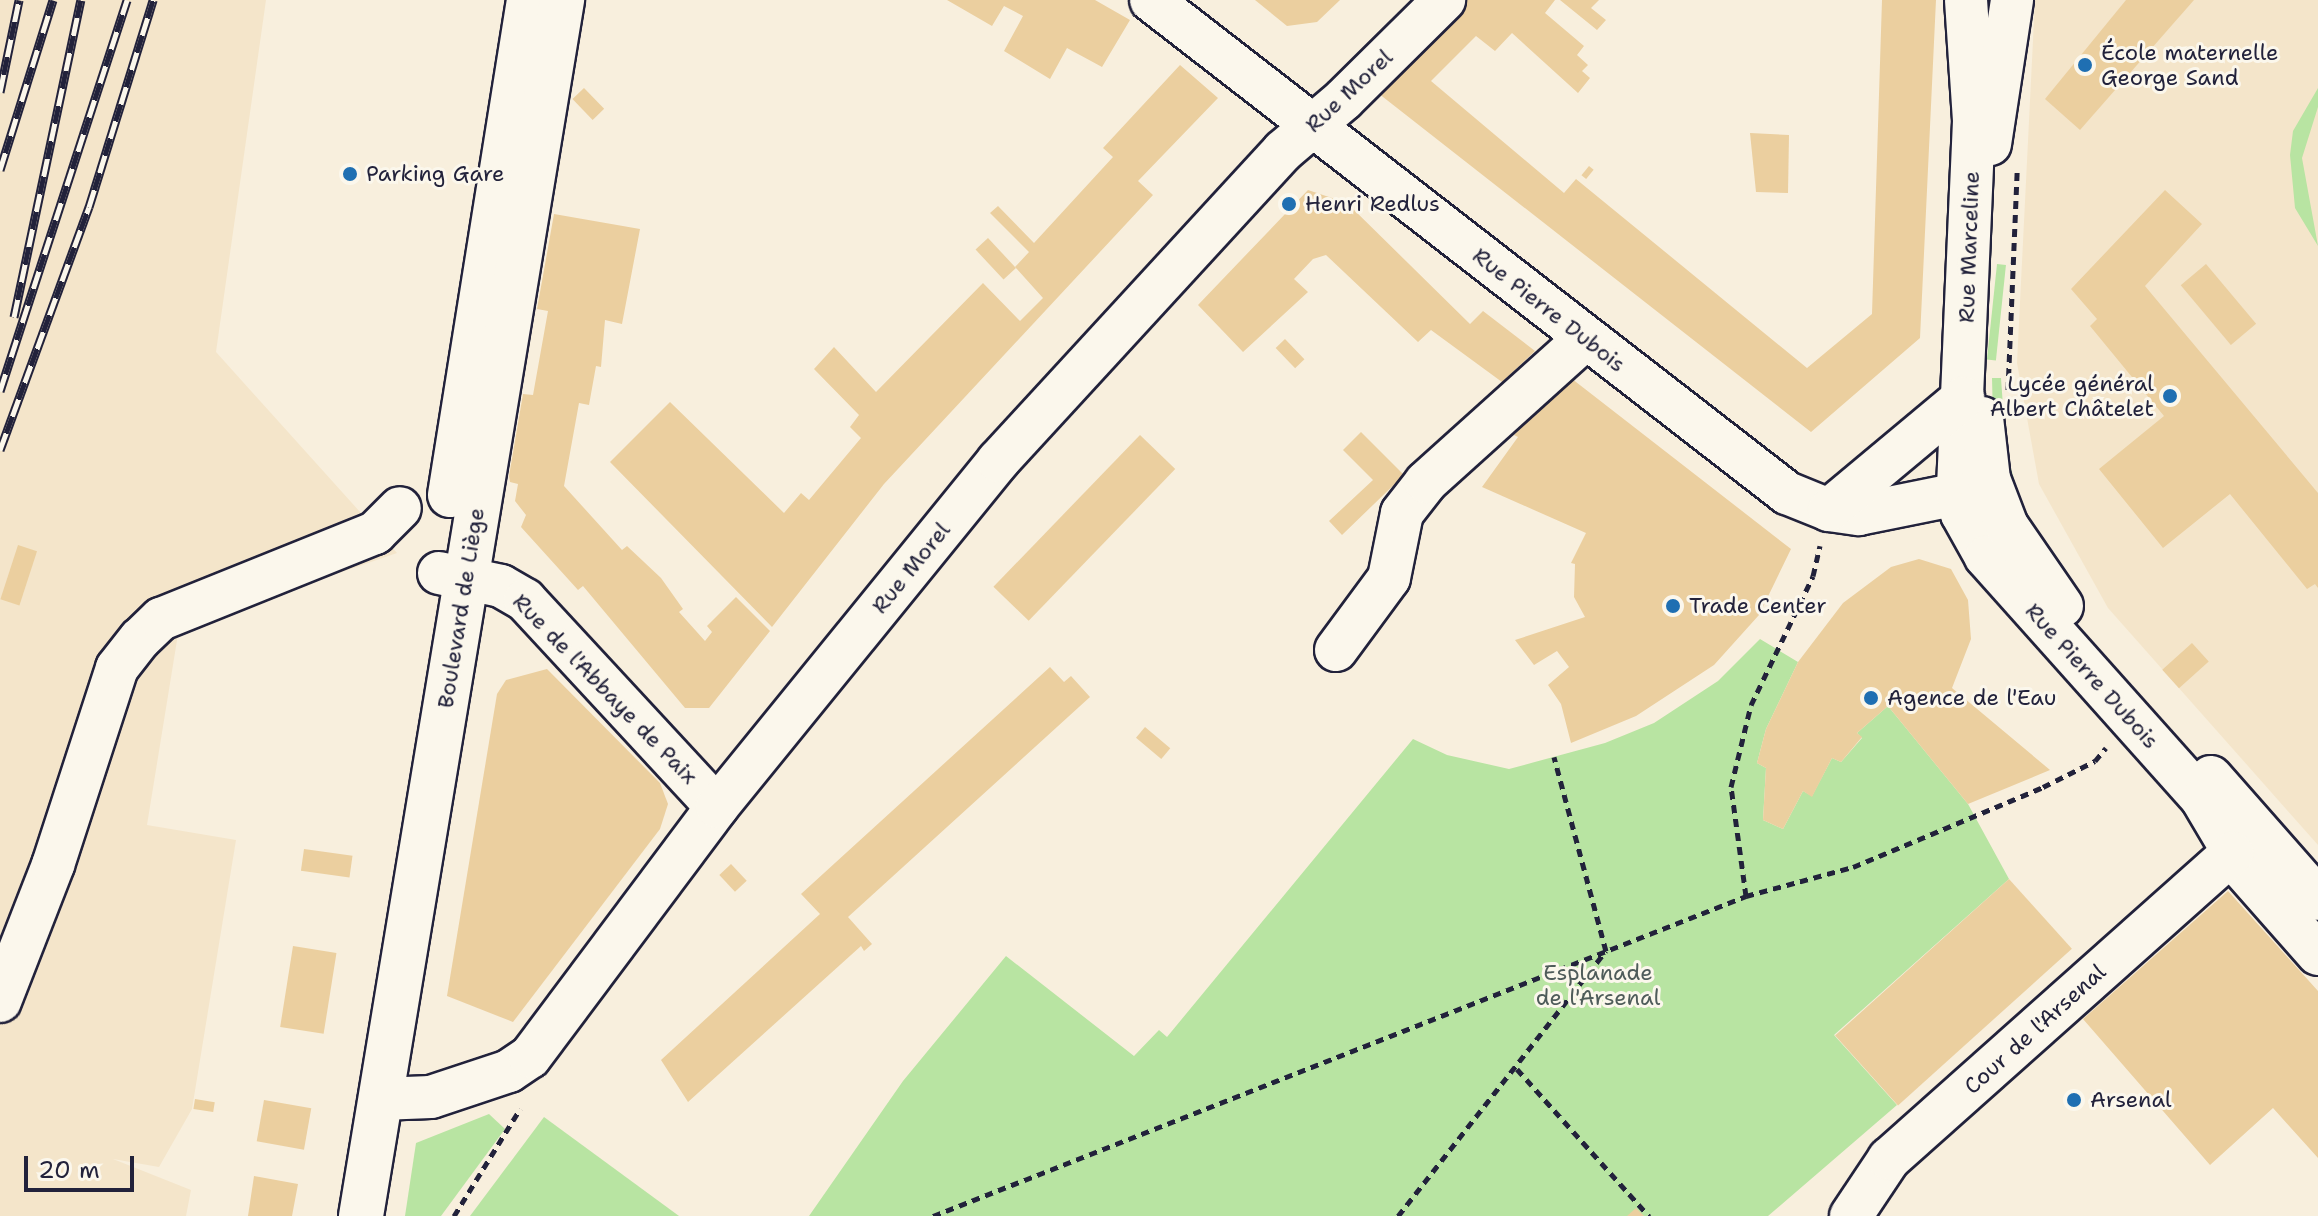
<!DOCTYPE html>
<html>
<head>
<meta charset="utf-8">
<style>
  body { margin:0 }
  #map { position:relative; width:2318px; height:1216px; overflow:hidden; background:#f8efdd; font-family:"Shantell Sans",sans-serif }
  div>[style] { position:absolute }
  .built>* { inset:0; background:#f4e5ca }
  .green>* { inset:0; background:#b8e4a2; transform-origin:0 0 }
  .building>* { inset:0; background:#ebcf9f; transform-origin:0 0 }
  .path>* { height:5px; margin-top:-2.5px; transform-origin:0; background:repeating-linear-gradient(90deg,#22223b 0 8px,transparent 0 14px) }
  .roads { filter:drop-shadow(2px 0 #22223b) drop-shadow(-2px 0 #22223b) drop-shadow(0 2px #22223b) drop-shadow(0 -2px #22223b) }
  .minor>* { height:42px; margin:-21px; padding:0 21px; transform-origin:21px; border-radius:21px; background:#fbf7ec }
  .major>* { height:44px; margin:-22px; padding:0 22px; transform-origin:22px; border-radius:22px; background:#fbf7ec }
  .rail>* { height:9px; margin-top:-4.5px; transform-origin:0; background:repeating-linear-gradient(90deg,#fbf7ec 0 18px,#22223b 0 36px); box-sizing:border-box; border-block:2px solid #22223b }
  .dots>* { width:22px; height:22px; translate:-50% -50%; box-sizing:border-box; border:4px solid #fbf7ec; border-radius:50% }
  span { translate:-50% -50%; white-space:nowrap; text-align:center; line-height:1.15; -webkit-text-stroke:6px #fbf7ec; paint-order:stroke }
  .poi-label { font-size:22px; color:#22223b }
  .left { translate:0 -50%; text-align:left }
  .right { translate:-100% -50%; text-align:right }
  .street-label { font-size:22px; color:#22223b }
  .park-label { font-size:22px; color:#4f5c5a }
  .scale { position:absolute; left:24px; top:1156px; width:110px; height:36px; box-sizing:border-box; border:4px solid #22223b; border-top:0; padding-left:10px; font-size:24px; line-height:28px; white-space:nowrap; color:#22223b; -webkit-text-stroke:6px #fbf7ec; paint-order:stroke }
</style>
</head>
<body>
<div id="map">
  <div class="built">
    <div style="clip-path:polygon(0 0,266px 0,216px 352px,397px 553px,179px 628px,147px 825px,236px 840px,192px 1109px,159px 1167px,113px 1159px,191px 1190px,186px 1216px,0 1216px)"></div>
    <div style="clip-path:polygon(2035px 0,2318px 0,2318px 845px,2108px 608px,2039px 484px,2017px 363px)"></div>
  </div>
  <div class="green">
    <div style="clip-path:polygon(2318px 88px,2318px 107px,2302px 158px,2318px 246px,2295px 208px,2290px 155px,2293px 131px)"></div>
    <div style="left:1997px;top:264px;width:9px;height:96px;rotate:6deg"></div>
    <div style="clip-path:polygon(1992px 378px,2001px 378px,2006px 449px,2021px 506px,2013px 509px,1993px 420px)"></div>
    <div style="clip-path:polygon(1760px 639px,1798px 662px,1766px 729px,1757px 763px,1766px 768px,1763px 820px,1783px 829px,1803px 791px,1812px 796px,1832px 758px,1841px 762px,1862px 738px,1857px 733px,1888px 706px,1968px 804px,2009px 879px,1834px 1035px,1897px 1105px,1768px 1216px,809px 1216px,903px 1081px,1006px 956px,1134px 1056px,1159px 1030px,1167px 1037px,1413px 739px,1447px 755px,1509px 769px,1605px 743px,1654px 723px,1718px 681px)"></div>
    <div style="clip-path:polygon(489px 1114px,505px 1129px,441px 1216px,405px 1216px,416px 1143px)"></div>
    <div style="clip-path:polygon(544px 1117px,679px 1216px,470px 1216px)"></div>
  </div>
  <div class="building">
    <div style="clip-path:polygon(947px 0,1095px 0,1130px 20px,1102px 67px,1067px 48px,1050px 79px,1004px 51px,1023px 16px,1004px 6px,992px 26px)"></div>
    <div style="clip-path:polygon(1255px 0,1340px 0,1317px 22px,1287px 26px)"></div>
    <div style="clip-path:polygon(1457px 0,1555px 0,1545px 13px,1584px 46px,1577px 55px,1588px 65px,1582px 71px,1590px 78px,1578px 93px,1512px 33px,1495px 51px,1476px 36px,1431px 81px,1564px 193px,1576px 179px,1807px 368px,1872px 314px,1882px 0,1936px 0,1920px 338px,1811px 432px,1369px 86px)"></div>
    <div style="clip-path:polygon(1560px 0,1599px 0,1591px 8px,1606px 20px,1597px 30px)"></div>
    <div style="clip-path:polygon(2126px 0,2194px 0,2080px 130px,2045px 99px)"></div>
    <div style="clip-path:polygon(1180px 65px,1218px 98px,1138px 181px,1153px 195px,884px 484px,772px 627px,610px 462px,670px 402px,784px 513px,801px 493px,809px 500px,861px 438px,850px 427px,859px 415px,814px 369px,834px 347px,876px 392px,983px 283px,1020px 321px,1043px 298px,1015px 267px,1029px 252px,990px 213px,998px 206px,1034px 243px,1113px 157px,1103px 148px)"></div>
    <div style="left:584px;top:88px;width:29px;height:16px;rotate:46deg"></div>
    <div style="clip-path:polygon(1750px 133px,1789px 135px,1788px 193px,1756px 192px)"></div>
    <div style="left:1589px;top:166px;width:6px;height:12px;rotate:39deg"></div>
    <div style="clip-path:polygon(1308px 190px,1347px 203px,1470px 324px,1483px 311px,1535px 351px,1502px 382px,1431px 330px,1418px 342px,1326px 255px,1313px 259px,1294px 279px,1308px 292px,1243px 352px,1198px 305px)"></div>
    <div style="clip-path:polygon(2165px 190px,2202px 224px,2145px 286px,2318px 493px,2318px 588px,2315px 584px,2307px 589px,2230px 494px,2163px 548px,2099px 469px,2164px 416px,2090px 326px,2097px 319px,2071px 289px)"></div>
    <div style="clip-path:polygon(554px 214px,640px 229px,622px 324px,605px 320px,601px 367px,596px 366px,589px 405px,579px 403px,564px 486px,622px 550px,627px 546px,661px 578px,683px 609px,679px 612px,705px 641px,712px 632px,707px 626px,736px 597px,770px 631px,709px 708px,685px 708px,583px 586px,578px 590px,521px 527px,526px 515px,515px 501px,518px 484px,510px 482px,509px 476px,523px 394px,533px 395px,548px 311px,537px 309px)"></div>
    <div style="left:988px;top:238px;width:41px;height:17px;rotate:47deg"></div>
    <div style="left:2206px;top:264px;width:78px;height:33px;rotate:50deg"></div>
    <div style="left:1285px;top:339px;width:28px;height:13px;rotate:46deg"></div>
    <div style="clip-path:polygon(1567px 375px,1791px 549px,1759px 615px,1714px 665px,1636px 716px,1571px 743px,1561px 704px,1548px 685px,1569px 667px,1557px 651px,1534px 665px,1515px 640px,1585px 617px,1574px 597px,1575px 564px,1571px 563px,1586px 533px,1482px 487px,1518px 437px,1514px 435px)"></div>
    <div style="clip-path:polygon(1361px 432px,1404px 475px,1342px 535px,1329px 521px,1373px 480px,1343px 450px)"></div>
    <div style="left:1140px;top:435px;width:49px;height:211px;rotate:44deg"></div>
    <div style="left:18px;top:545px;width:20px;height:57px;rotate:18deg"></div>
    <div style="clip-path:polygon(1919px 559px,1951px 569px,1968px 600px,1971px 639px,1952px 688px,2050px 770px,1968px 804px,1888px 706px,1857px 733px,1862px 737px,1841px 762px,1832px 758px,1812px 797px,1803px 791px,1783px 829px,1763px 820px,1766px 768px,1757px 763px,1766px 729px,1798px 662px,1843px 603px,1891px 567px)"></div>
    <div style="left:2192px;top:643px;width:25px;height:40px;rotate:48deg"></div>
    <div style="clip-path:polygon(1050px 667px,1064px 682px,1071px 676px,1090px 697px,848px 917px,872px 944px,864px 951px,861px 946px,688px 1102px,661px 1060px,820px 914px,801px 894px)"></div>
    <div style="clip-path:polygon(547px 669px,660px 783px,668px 804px,660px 829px,513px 1022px,447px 996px,497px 694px,506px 680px)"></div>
    <div style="left:1145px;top:727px;width:33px;height:14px;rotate:40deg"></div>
    <div style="left:304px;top:849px;width:49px;height:22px;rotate:8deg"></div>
    <div style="left:731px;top:864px;width:23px;height:16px;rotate:47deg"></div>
    <div style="left:2009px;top:879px;width:94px;height:234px;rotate:48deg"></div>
    <div style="clip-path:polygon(2228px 891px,2318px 991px,2318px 1158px,2273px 1108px,2210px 1165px,2083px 1019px)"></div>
    <div style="left:293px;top:946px;width:44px;height:82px;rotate:9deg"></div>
    <div style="left:195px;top:1099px;width:20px;height:10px;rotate:9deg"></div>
    <div style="left:264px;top:1100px;width:48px;height:42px;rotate:10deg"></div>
    <div style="clip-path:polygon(254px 1176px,298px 1184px,292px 1216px,248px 1216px)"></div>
    <div style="clip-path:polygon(1636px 1208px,1644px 1216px,1627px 1216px)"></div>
  </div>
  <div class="path">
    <div style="left:2008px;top:390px;width:218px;rotate:-87.6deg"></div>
    <div style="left:1746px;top:896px;width:111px;rotate:-15.2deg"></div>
    <div style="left:1853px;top:867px;width:206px;rotate:-22.8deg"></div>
    <div style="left:2043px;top:787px;width:58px;rotate:-26.6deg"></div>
    <div style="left:2095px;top:761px;width:17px;rotate:-50deg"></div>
    <div style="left:1517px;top:1069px;width:198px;rotate:48.1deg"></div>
    <div style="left:454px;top:1216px;width:126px;rotate:-58.3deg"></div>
    <div style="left:933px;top:1216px;width:874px;rotate:-21.48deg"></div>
    <div style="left:1746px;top:896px;width:110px;rotate:-97.8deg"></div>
    <div style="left:1731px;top:787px;width:84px;rotate:-76.3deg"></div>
    <div style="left:1751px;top:705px;width:143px;rotate:-64.3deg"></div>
    <div style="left:1813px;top:576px;width:31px;rotate:-77deg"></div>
    <div style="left:1398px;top:1216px;width:337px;rotate:-51.9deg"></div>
    <div style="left:1606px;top:951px;width:201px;rotate:-105deg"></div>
  </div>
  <div class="roads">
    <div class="minor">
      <div style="left:1151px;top:0;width:805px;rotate:37.78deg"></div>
      <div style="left:1787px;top:493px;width:45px;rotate:22deg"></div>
      <div style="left:1829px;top:510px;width:30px;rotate:8deg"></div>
      <div style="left:1859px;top:514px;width:101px;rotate:-11.4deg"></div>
      <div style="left:1966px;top:0;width:121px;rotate:86.2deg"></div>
      <div style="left:1974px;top:121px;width:373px;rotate:92.5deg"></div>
      <div style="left:1958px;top:494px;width:20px;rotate:79deg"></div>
      <div style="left:1962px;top:514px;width:49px;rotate:60.8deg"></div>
      <div style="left:1986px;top:557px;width:324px;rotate:48.2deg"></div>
      <div style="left:2202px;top:799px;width:82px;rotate:59.4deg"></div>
      <div style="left:2244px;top:870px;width:112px;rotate:48.6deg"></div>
      <div style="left:1990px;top:144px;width:146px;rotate:-81.3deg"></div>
      <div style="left:1982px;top:418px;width:61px;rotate:83.5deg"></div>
      <div style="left:1989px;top:479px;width:50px;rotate:69deg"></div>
      <div style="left:2007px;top:526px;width:97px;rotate:55.5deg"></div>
      <div style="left:1829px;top:510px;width:175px;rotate:-39.9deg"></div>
      <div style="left:439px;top:573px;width:63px;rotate:11.8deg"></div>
      <div style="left:501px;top:586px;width:28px;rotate:30deg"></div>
      <div style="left:525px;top:600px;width:282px;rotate:47.2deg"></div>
      <div style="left:1336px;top:650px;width:89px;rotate:-53.6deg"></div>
      <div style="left:1389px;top:578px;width:66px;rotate:-78.7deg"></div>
      <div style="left:1402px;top:513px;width:39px;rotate:-52deg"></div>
      <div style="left:1426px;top:482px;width:214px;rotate:-42deg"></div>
      <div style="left:2211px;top:777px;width:162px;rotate:48.7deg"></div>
      <div style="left:0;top:1001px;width:146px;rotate:-68.7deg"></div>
      <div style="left:53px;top:865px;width:207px;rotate:-72deg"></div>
      <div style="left:117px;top:668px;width:37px;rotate:-52deg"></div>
      <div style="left:140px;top:639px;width:29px;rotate:-44deg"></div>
      <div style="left:161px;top:619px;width:231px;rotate:-21.9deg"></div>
      <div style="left:375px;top:533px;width:35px;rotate:-45deg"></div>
      <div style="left:380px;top:1099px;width:51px;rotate:-2.2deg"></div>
      <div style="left:431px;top:1097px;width:82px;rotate:-18.4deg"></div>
      <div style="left:509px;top:1071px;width:25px;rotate:-34deg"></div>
      <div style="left:530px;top:1057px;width:312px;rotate:-53.2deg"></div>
      <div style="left:717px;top:807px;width:446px;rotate:-50.9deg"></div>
      <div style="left:998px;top:461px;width:421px;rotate:-47.4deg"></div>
      <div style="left:1283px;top:151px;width:80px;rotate:-40.4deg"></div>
      <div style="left:1344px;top:99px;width:141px;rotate:-44.7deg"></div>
      <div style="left:1851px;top:1216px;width:69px;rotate:-56.3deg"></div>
      <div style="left:1889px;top:1159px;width:460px;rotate:-41.7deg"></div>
    </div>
    <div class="major">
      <div style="left:450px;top:495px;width:501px;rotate:-80.93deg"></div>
      <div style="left:361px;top:1216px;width:1233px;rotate:-80.61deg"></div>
    </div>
  </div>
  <div class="rail">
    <div style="left:0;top:92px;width:94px;rotate:-78.3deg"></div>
    <div style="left:0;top:170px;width:178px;rotate:-72.7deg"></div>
    <div style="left:14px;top:317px;width:324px;rotate:-78.1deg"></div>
    <div style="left:0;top:391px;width:411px;rotate:-72deg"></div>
    <div style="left:0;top:450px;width:259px;rotate:-69.9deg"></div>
    <div style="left:89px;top:207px;width:217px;rotate:-72.8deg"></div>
  </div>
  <div class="dots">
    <div style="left:2085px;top:65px;background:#1f6fb2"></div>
    <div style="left:350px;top:174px;background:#1f6fb2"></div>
    <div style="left:1289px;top:204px;background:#1f6fb2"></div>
    <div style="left:2170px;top:396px;background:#1f6fb2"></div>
    <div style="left:1673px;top:606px;background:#1f6fb2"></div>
    <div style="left:1871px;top:698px;background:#1f6fb2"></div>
    <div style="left:2074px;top:1100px;background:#1f6fb2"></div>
  </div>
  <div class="poi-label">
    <span class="left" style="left:2101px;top:65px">École maternelle<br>George Sand</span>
    <span class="left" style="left:366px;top:174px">Parking Gare</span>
    <span class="left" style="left:1305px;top:204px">Henri Redlus</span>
    <span class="right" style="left:2154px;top:396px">Lycée général<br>Albert Châtelet</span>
    <span class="left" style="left:1689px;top:606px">Trade Center</span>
    <span class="left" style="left:1887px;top:698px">Agence de l'Eau</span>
    <span class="left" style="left:2090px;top:1100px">Arsenal</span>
  </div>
  <div class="street-label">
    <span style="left:1349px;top:91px;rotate:-43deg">Rue Morel</span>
    <span style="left:1969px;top:247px;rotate:-88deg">Rue Marceline</span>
    <span style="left:1549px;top:310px;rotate:38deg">Rue Pierre Dubois</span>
    <span style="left:911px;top:568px;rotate:-51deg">Rue Morel</span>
    <span style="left:461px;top:608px;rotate:-81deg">Boulevard de Liège</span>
    <span style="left:2092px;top:676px;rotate:48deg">Rue Pierre Dubois</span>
    <span style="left:605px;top:689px;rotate:46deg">Rue de l'Abbaye de Paix</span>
    <span style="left:2035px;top:1029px;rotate:-42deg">Cour de l'Arsenal</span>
  </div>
  <div class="park-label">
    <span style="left:1598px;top:985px">Esplanade<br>de l'Arsenal</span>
  </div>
  <div class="scale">20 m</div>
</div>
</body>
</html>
